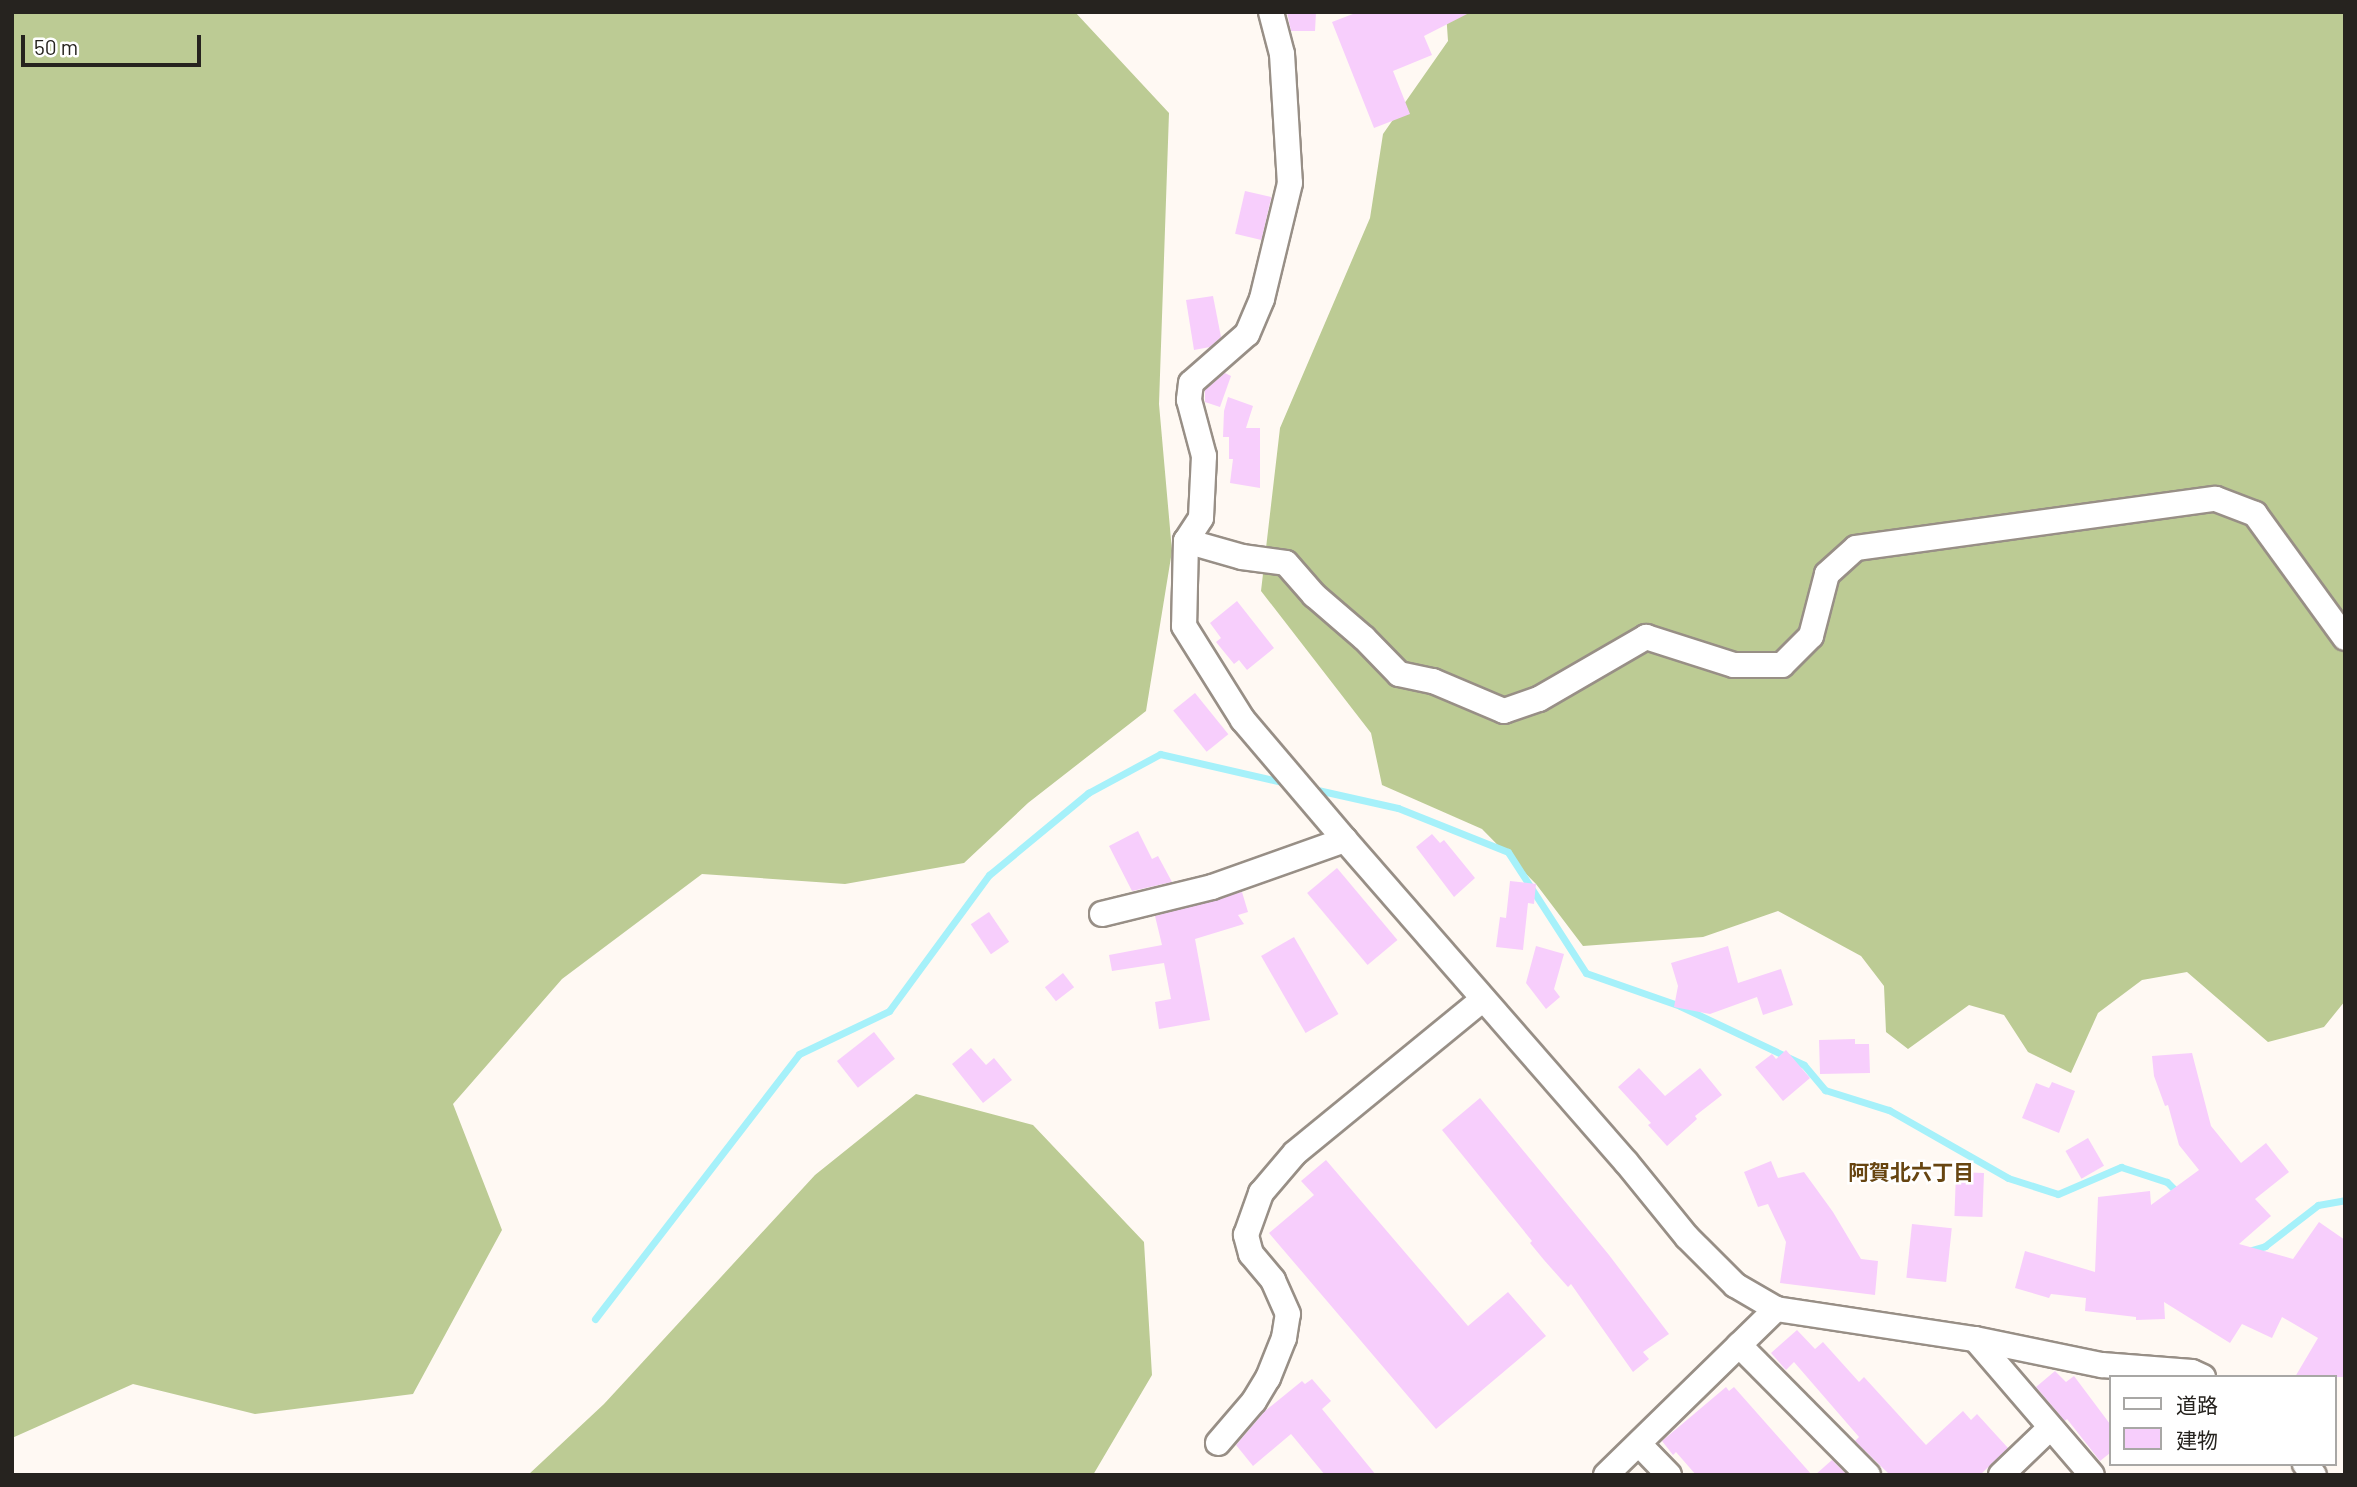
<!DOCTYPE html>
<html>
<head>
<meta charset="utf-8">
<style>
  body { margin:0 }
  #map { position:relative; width:2357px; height:1487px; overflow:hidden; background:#fff9f3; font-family:Barlow,"Noto Sans JP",sans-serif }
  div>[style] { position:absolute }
  .forest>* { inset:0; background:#bccb94 }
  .stream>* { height:7px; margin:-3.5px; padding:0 3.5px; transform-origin:3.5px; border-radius:3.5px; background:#a6f1fa }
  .building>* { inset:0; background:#f7cefc; transform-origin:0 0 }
  .roads { filter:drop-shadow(2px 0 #988f86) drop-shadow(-2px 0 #988f86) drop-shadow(0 2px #988f86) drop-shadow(0 -2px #988f86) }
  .minor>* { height:24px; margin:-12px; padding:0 12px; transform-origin:12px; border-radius:12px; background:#fff }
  span { translate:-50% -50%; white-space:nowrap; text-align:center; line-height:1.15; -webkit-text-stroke:5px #fff; paint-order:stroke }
  .neighbourhood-label { font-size:21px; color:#674511; font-weight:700 }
  .frame { position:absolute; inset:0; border:14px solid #26231f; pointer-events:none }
  .legend { position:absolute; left:2109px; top:1375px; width:228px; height:91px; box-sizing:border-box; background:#fff; border:2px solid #a8a7a5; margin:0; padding:9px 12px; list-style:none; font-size:21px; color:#26231f }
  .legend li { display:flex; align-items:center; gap:14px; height:35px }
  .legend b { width:35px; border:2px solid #a8a7a5 }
  .scale { position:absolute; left:21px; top:35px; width:180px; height:32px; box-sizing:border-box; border:4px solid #26231f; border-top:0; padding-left:9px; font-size:21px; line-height:24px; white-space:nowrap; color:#26231f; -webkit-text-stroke:5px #fff; paint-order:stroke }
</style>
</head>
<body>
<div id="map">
  <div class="forest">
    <div style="clip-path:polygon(12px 12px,1075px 12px,1169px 113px,1159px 404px,1172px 551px,1146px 711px,1028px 803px,964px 863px,845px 884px,702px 874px,562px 979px,453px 1104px,502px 1230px,413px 1394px,255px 1414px,133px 1384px,12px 1438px)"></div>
    <div style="clip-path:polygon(1446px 12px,2345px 12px,2345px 1001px,2324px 1027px,2268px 1042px,2187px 972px,2142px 980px,2098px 1013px,2071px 1073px,2028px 1052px,2004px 1015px,1969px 1005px,1908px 1049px,1886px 1032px,1884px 986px,1861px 956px,1778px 911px,1703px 937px,1583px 946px,1536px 884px,1482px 829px,1382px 785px,1371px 733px,1261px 591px,1280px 428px,1370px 218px,1383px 134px,1448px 41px)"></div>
    <div style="clip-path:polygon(916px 1094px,1033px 1125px,1144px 1242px,1152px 1375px,1093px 1475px,528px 1475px,604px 1404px,815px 1175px)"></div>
  </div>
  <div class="stream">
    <div style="left:1313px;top:789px;width:87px;rotate:12.6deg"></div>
    <div style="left:1398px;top:808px;width:118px;rotate:21.8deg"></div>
    <div style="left:1508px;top:852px;width:144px;rotate:57.2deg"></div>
    <div style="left:1586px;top:973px;width:100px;rotate:19.3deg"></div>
    <div style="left:1680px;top:1006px;width:137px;rotate:25.4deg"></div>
    <div style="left:1804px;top:1065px;width:33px;rotate:50deg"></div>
    <div style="left:1825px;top:1090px;width:67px;rotate:17.4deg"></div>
    <div style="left:1889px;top:1110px;width:137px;rotate:29.7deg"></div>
    <div style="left:2008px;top:1178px;width:52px;rotate:17.7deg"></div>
    <div style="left:2058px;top:1194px;width:69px;rotate:-23.2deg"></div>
    <div style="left:2121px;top:1167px;width:48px;rotate:18.1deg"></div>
    <div style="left:2167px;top:1182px;width:17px;rotate:45deg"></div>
    <div style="left:2248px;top:1251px;width:18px;rotate:-16deg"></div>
    <div style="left:2265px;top:1246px;width:67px;rotate:-37.7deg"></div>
    <div style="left:2318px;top:1205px;width:27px;rotate:-10deg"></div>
    <div style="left:595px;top:1319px;width:334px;rotate:-52.4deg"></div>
    <div style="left:799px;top:1054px;width:100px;rotate:-25.5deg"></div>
    <div style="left:889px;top:1011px;width:169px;rotate:-53.7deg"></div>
    <div style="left:989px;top:875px;width:129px;rotate:-39.6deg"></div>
    <div style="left:1088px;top:793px;width:82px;rotate:-28.4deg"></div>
    <div style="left:1160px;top:754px;width:130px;rotate:12.9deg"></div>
  </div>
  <div class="building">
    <div style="clip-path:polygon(1287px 12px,1316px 12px,1315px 31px,1291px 31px)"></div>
    <div style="clip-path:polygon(1358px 12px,1471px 12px,1424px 36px,1432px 55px,1393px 71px,1410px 114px,1374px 128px,1332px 22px)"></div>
    <div style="left:1245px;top:191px;width:27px;height:44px;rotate:13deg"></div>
    <div style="clip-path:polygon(1213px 296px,1221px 337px,1210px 347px,1194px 350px,1186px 300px)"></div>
    <div style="clip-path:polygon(1225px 373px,1231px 376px,1220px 407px,1205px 402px,1205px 390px)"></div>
    <div style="clip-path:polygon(1228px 397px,1253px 406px,1246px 428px,1260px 428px,1260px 488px,1230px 483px,1233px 459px,1229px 459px,1229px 437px,1223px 437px,1224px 411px)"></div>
    <div style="clip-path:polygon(1237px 601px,1274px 648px,1247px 670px,1239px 660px,1234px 664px,1216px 642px,1221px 638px,1210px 623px)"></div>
    <div style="left:1195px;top:693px;width:53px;height:28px;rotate:51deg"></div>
    <div style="clip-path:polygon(1138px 831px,1152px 859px,1158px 856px,1172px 882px,1132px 891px,1109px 846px)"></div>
    <div style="clip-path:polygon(1432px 834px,1440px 843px,1444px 840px,1475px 878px,1454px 897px,1416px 847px)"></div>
    <div style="left:1337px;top:868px;width:94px;height:39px;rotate:50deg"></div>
    <div style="clip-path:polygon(1510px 881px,1536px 884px,1534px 904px,1528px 903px,1523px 950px,1496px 947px,1500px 917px,1506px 918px)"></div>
    <div style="clip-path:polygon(1242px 892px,1248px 912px,1238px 915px,1244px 924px,1195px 939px,1210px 1020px,1159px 1029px,1155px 1002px,1171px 999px,1164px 963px,1112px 971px,1109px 955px,1162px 945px,1155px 916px)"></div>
    <div style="left:989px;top:912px;width:36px;height:22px;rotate:56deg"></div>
    <div style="left:1294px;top:937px;width:89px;height:38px;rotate:60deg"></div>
    <div style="clip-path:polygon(1536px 946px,1564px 954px,1554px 989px,1560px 997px,1546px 1009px,1526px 983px)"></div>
    <div style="clip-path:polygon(1728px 946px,1738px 983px,1781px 969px,1793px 1005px,1763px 1015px,1757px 997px,1710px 1014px,1674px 1007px,1678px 986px,1671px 963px)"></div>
    <div style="left:1063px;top:973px;width:18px;height:23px;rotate:52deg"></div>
    <div style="left:874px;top:1032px;width:34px;height:47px;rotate:52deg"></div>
    <div style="clip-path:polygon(1855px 1039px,1855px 1044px,1869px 1044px,1870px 1073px,1820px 1074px,1819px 1040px)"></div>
    <div style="clip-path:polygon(971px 1048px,986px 1065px,994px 1058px,1012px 1080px,983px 1103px,952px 1064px)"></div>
    <div style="clip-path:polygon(1786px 1050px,1810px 1078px,1783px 1101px,1755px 1067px,1772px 1054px,1776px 1059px)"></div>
    <div style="clip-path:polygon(2192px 1053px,2211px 1126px,2241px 1163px,2266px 1143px,2289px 1172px,2255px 1199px,2271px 1216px,2239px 1244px,2293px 1259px,2319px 1222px,2345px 1240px,2345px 1377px,2295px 1377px,2318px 1338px,2282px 1317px,2272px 1338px,2242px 1324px,2230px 1343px,2164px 1302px,2165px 1319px,2136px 1320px,2136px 1317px,2085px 1311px,2086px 1298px,2051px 1294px,2049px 1298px,2015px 1288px,2025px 1251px,2095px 1272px,2098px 1197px,2150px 1191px,2151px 1205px,2199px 1170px,2179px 1145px,2168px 1105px,2165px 1106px,2154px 1076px,2152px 1056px)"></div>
    <div style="clip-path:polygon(1639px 1068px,1665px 1096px,1700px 1068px,1722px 1095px,1695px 1116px,1697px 1119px,1667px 1146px,1648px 1125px,1651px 1123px,1618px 1087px)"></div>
    <div style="clip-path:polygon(2052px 1082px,2075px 1091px,2059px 1133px,2022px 1118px,2036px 1083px,2049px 1088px)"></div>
    <div style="clip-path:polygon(1480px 1098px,1609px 1255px,1669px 1334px,1643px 1352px,1649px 1359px,1633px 1372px,1571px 1284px,1568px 1287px,1544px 1260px,1530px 1243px,1532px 1241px,1442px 1130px)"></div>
    <div style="left:2088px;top:1138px;width:32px;height:26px;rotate:60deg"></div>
    <div style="clip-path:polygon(1326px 1160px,1468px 1326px,1508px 1292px,1546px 1336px,1436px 1429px,1269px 1233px,1314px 1195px,1301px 1181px)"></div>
    <div style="clip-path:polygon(1771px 1161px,1778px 1178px,1804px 1172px,1833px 1212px,1861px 1259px,1878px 1261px,1875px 1295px,1780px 1283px,1786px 1242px,1768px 1204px,1758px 1207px,1744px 1172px)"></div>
    <div style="left:1956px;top:1172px;width:28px;height:44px;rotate:2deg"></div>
    <div style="left:1912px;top:1224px;width:40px;height:54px;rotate:6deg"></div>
    <div style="clip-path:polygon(1797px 1330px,1815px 1349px,1823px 1342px,1859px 1382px,1864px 1377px,1926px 1445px,1963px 1411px,1971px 1420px,1977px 1414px,2008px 1448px,1980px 1475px,1890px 1475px,1855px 1441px,1859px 1437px,1794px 1362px,1786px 1370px,1771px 1353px)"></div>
    <div style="clip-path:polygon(2055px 1371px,2066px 1382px,2074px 1376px,2110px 1424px,2110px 1453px,2100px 1461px,2067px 1419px,2065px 1421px,2036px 1387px)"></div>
    <div style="clip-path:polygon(1312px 1379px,1331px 1401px,1322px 1409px,1376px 1475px,1325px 1475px,1291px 1434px,1253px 1466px,1236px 1445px,1265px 1411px,1302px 1381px,1305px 1384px)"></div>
    <div style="clip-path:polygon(1726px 1387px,1729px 1391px,1734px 1387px,1812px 1475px,1696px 1475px,1676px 1452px,1673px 1455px,1662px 1441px)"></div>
    <div style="clip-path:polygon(1832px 1460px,1847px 1475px,1815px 1475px)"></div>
  </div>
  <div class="roads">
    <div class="minor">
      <div style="left:1271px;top:12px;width:43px;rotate:75.3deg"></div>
      <div style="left:1282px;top:54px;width:129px;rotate:86.5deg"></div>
      <div style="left:1290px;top:183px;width:119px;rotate:103.6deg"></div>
      <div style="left:1262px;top:299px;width:38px;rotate:113deg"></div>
      <div style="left:1247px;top:334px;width:74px;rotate:138.8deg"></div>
      <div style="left:1191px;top:383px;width:17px;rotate:97deg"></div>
      <div style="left:1189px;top:400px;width:58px;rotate:75deg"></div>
      <div style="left:1204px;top:456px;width:62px;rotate:92.8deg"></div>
      <div style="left:1201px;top:518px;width:27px;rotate:123deg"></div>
      <div style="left:1186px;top:541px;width:85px;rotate:91.3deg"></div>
      <div style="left:1184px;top:626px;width:111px;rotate:57.9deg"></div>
      <div style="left:1243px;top:720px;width:157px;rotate:49.6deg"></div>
      <div style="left:1345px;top:840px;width:427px;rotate:48.9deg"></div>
      <div style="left:1626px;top:1162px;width:97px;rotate:50.9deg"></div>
      <div style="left:1687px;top:1237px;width:68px;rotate:45deg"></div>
      <div style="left:1735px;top:1285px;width:48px;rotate:30.3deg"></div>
      <div style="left:1776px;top:1309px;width:201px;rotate:8.6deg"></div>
      <div style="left:1975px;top:1339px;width:130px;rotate:11.6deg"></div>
      <div style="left:2102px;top:1365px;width:90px;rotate:4.4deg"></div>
      <div style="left:2192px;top:1372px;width:12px;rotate:24deg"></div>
      <div style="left:1186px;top:541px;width:58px;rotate:15.9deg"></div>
      <div style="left:1242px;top:557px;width:44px;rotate:7.8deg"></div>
      <div style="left:1286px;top:563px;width:43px;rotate:48.8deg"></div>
      <div style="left:1314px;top:595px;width:66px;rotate:40.7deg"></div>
      <div style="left:1364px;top:638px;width:50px;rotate:45.8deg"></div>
      <div style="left:1399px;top:674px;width:35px;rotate:12deg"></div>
      <div style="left:1433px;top:681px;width:77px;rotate:22.9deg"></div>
      <div style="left:1504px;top:711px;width:37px;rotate:-19deg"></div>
      <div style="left:1539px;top:699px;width:124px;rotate:-30.1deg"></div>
      <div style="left:1646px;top:637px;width:92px;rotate:17.7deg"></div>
      <div style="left:1734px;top:665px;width:48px"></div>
      <div style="left:1782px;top:665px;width:41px;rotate:-45deg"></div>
      <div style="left:1811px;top:636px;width:64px;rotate:-75.5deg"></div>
      <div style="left:1827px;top:574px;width:39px;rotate:-42deg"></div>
      <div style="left:1856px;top:548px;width:363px;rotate:-7.8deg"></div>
      <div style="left:2216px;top:499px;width:42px;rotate:21deg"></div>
      <div style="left:2255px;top:514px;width:153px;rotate:54deg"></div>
      <div style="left:1102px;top:914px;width:113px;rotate:-13.8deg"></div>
      <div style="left:1212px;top:887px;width:141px;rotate:-19.5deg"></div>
      <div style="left:1975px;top:1339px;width:179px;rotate:49.3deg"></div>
      <div style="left:1739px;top:1345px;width:183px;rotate:45.2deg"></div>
      <div style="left:1218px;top:1443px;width:55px;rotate:-49.4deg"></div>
      <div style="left:1254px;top:1401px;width:27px;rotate:-59deg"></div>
      <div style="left:1268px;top:1378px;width:43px;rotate:-68.2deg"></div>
      <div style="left:1284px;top:1338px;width:24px;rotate:-81deg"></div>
      <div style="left:1288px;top:1314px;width:37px;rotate:-114deg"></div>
      <div style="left:1273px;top:1280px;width:34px;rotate:-130deg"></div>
      <div style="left:1251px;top:1254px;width:20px;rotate:-105deg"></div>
      <div style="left:1246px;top:1235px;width:45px;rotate:-70.3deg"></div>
      <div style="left:1261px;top:1193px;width:52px;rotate:-49.6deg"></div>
      <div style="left:1295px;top:1153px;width:243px;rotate:-39.3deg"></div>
      <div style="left:1639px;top:1444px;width:43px;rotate:45.9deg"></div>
      <div style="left:2305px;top:1464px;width:14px;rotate:51deg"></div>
      <div style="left:1606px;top:1475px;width:238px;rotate:-44.3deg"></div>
      <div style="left:2001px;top:1475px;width:68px;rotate:-43.8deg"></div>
    </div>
  </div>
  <div class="neighbourhood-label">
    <span style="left:1911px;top:1172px">阿賀北六丁目</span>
  </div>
  <div class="frame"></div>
  <ul class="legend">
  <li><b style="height:9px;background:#fff"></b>道路</li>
  <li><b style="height:19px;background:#f7cefc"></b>建物</li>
  </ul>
  <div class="scale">50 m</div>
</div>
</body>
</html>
